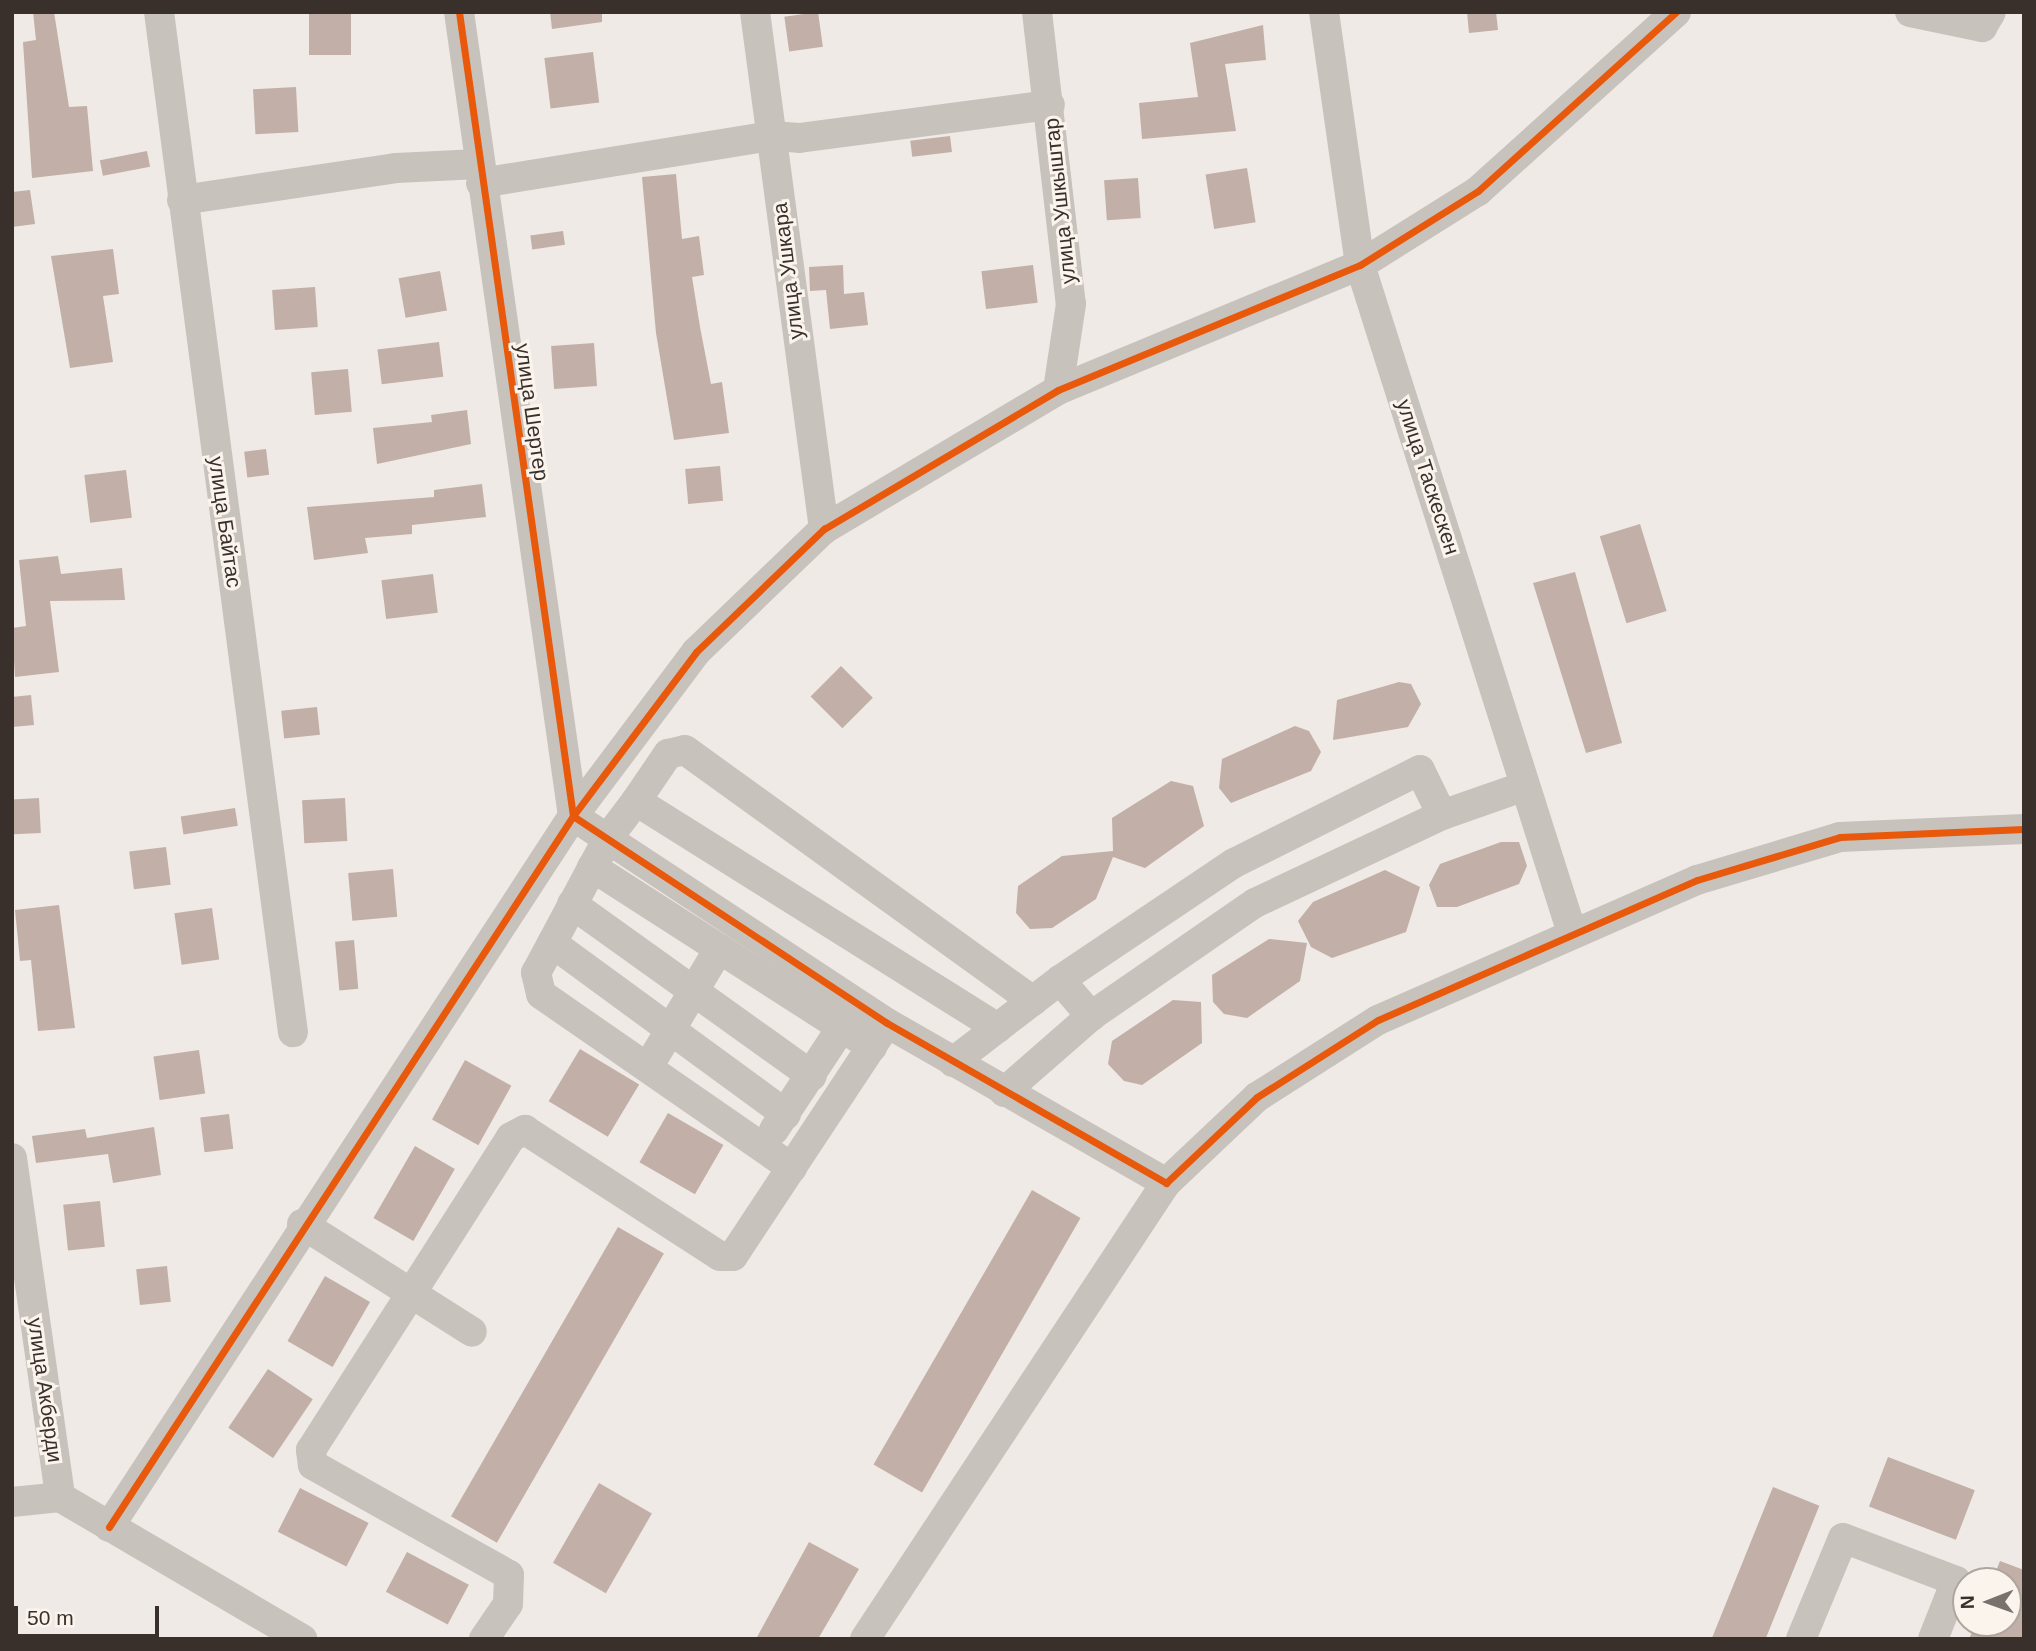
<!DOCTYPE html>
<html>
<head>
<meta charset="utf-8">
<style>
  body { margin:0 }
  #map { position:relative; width:2036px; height:1651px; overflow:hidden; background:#efeae5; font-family:Helvetica,sans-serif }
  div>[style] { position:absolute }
  .building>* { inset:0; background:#c2afa7; transform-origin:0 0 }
  .minor>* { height:30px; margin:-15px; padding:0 15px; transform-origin:15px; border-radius:15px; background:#c8c2bd }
  .cycleway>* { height:7px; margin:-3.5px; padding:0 3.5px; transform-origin:3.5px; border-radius:3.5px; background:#e8590c }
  span { translate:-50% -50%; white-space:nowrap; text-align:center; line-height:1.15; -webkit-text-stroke:6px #faf4ed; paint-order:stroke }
  .street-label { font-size:21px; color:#39302b }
  .frame { position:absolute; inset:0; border:14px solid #39302b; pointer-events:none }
  .north { position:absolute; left:1952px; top:1567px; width:70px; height:70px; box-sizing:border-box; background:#faf4ed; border:2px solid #ada69f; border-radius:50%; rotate:269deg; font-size:19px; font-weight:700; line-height:28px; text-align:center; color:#39302b }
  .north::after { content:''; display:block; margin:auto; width:24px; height:32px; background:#79716c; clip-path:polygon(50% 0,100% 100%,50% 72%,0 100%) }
  .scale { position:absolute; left:14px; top:1606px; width:145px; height:32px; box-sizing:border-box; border:4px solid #39302b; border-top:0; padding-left:9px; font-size:21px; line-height:24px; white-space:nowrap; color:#39302b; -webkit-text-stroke:5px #faf4ed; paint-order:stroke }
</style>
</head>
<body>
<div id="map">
  <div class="building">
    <div style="clip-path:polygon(33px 12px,54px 12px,69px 107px,87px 106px,93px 171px,32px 178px,23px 42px,36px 40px)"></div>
    <div style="left:309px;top:12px;width:42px;height:43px"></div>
    <div style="clip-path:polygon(550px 12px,602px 12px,602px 22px,552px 29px)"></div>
    <div style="left:818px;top:12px;width:35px;height:34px;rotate:82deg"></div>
    <div style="clip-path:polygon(1467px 12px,1496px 12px,1498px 30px,1469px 33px)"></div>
    <div style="clip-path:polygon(1263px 25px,1266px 60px,1225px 64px,1236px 131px,1142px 139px,1139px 103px,1198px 97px,1190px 43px)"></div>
    <div style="left:593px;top:52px;width:51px;height:49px;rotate:83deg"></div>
    <div style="left:296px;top:87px;width:45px;height:43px;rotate:87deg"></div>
    <div style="left:950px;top:136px;width:16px;height:40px;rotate:83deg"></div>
    <div style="left:147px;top:151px;width:16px;height:48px;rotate:79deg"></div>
    <div style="left:1247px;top:168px;width:55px;height:42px;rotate:81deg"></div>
    <div style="clip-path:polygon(676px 174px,682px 239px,699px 236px,704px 275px,692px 277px,700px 327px,711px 384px,722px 382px,729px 433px,674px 440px,656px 333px,642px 177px)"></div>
    <div style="left:1138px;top:178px;width:40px;height:34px;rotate:86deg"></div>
    <div style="clip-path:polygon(30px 190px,35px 224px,12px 227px,12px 192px)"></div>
    <div style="left:563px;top:231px;width:14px;height:33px;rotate:82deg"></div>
    <div style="clip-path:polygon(113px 249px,119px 294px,103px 296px,113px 362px,70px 368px,51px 256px)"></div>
    <div style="clip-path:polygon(843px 265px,844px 294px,864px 292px,868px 325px,830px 329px,826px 290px,810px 291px,809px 267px)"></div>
    <div style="left:1033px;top:265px;width:38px;height:52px;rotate:83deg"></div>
    <div style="left:440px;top:271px;width:40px;height:42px;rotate:80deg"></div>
    <div style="left:315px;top:287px;width:40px;height:43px;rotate:86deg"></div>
    <div style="left:439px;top:342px;width:35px;height:62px;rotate:83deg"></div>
    <div style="left:594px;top:343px;width:43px;height:43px;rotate:86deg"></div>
    <div style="left:348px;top:369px;width:43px;height:37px;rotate:85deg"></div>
    <div style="clip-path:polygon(467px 410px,471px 444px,377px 464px,373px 428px,432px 422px,431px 415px)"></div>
    <div style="left:266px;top:449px;width:26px;height:22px;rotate:83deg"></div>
    <div style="left:720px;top:466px;width:35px;height:35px;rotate:85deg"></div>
    <div style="left:126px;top:470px;width:48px;height:42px;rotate:83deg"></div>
    <div style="clip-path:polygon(482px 484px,486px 517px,412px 525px,412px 534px,365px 538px,368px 553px,314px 560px,307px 507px,434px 497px,434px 490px)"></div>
    <div style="left:1640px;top:524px;width:91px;height:42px;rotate:73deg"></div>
    <div style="clip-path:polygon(58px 556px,61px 574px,122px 568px,125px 600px,50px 601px,59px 672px,15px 677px,12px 628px,26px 626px,19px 560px)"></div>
    <div style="clip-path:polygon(1575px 572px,1622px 743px,1586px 753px,1533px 583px)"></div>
    <div style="left:433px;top:574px;width:39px;height:52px;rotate:83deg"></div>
    <div style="left:841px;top:666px;width:45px;height:43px;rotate:45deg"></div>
    <div style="clip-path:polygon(1399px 682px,1411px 684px,1421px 704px,1408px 727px,1333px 740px,1337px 700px)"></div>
    <div style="clip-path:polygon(31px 695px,34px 725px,12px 727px,12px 697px)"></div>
    <div style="left:317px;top:707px;width:28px;height:36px;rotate:84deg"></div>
    <div style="clip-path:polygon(1295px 726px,1309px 731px,1321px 752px,1311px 771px,1231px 803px,1219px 788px,1222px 759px)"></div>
    <div style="clip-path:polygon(1171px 781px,1193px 786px,1204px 826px,1145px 868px,1113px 857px,1096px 899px,1052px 928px,1030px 929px,1016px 913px,1018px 886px,1062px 856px,1113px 851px,1112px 818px)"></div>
    <div style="left:39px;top:798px;width:35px;height:27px;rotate:87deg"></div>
    <div style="left:345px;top:798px;width:43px;height:43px;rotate:87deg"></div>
    <div style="left:235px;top:808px;width:18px;height:55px;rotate:81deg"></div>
    <div style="clip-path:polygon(1501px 842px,1519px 842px,1527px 866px,1519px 884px,1457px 907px,1437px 907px,1429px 885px,1440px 864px)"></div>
    <div style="left:166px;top:847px;width:38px;height:37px;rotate:83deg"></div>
    <div style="left:393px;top:869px;width:48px;height:45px;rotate:85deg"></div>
    <div style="clip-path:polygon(1385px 870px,1420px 887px,1406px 932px,1332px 958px,1311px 947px,1298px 921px,1313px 902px)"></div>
    <div style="clip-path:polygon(59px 905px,75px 1028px,38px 1031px,31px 960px,20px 961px,15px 910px)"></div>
    <div style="left:212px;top:908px;width:52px;height:38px;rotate:82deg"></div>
    <div style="clip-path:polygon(1269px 939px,1307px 943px,1300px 981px,1247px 1018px,1224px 1014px,1213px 1002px,1212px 975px)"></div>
    <div style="left:354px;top:940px;width:49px;height:19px;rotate:85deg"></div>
    <div style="clip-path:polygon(1173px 1000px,1201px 1002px,1202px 1043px,1142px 1085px,1124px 1081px,1108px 1064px,1112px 1041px)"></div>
    <div style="left:580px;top:1049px;width:69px;height:61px;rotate:31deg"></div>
    <div style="left:199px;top:1050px;width:44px;height:46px;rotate:82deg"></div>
    <div style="left:465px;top:1060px;width:53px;height:68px;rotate:29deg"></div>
    <div style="left:668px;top:1113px;width:64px;height:57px;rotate:30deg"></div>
    <div style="left:229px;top:1114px;width:35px;height:29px;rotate:83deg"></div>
    <div style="clip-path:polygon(154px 1127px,161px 1175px,113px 1183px,108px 1154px,36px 1163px,32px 1136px,85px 1129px,87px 1138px)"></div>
    <div style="left:415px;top:1146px;width:46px;height:83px;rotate:30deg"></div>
    <div style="left:1032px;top:1190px;width:56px;height:317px;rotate:30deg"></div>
    <div style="left:100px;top:1201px;width:46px;height:37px;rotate:84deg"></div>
    <div style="left:618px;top:1227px;width:53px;height:334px;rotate:30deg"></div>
    <div style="left:167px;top:1266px;width:36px;height:31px;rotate:84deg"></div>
    <div style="left:325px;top:1276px;width:52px;height:75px;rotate:30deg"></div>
    <div style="left:268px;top:1369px;width:54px;height:71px;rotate:34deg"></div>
    <div style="left:1888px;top:1457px;width:93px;height:53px;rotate:21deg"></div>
    <div style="left:599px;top:1483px;width:61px;height:92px;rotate:30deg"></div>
    <div style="left:1773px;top:1487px;width:50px;height:165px;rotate:22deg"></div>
    <div style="left:300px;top:1488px;width:77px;height:49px;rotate:27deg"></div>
    <div style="clip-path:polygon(809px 1542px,859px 1569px,818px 1639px,756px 1639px)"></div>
    <div style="left:407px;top:1552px;width:70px;height:45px;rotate:28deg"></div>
    <div style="clip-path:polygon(2000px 1561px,2024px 1570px,2024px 1639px,1969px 1639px,1976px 1623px,2008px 1623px,2008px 1581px,1992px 1581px)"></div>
  </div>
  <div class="minor">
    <div style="left:159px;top:12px;width:1029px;rotate:82.52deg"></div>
    <div style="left:459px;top:12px;width:812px;rotate:81.93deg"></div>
    <div style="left:573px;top:816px;width:376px;rotate:33.4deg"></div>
    <div style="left:887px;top:1023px;width:322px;rotate:29.8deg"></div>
    <div style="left:1166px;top:1183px;width:125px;rotate:-43.4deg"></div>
    <div style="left:1257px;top:1097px;width:143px;rotate:-32.5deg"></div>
    <div style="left:1378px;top:1020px;width:348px;rotate:-23.7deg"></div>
    <div style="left:1697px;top:880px;width:149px;rotate:-16.7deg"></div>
    <div style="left:1840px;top:837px;width:184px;rotate:-2.5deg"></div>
    <div style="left:755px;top:12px;width:522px;rotate:82.4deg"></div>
    <div style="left:1037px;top:12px;width:294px;rotate:83.4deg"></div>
    <div style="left:1071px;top:304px;width:87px;rotate:98.6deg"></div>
    <div style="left:1324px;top:12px;width:256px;rotate:81.9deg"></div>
    <div style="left:1360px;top:265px;width:701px;rotate:72.39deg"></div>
    <div style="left:1910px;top:12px;width:74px;rotate:11.8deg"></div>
    <div style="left:1982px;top:27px;width:17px;rotate:-59deg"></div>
    <div style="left:481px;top:183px;width:295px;rotate:-9.2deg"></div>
    <div style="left:772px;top:136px;width:27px;rotate:4deg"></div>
    <div style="left:799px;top:138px;width:253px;rotate:-7.5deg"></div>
    <div style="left:182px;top:200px;width:216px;rotate:-8.5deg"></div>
    <div style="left:396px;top:168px;width:83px;rotate:-2.8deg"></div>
    <div style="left:636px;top:801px;width:57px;rotate:-55.8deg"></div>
    <div style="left:668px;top:754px;width:17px;rotate:-13deg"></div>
    <div style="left:685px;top:750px;width:429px;rotate:35.8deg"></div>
    <div style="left:1442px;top:815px;width:85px;rotate:-19.3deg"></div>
    <div style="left:592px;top:867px;width:333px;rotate:32.7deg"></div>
    <div style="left:572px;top:904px;width:295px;rotate:35.6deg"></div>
    <div style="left:552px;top:943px;width:290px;rotate:36.2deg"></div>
    <div style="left:953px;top:1062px;width:135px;rotate:-37.5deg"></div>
    <div style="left:1060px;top:980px;width:48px;rotate:49.3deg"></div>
    <div style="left:1091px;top:1016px;width:199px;rotate:-34.6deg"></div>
    <div style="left:1255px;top:903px;width:207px;rotate:-25.2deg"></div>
    <div style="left:1442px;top:815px;width:50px;rotate:-116.1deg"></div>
    <div style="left:1420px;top:770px;width:208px;rotate:153.4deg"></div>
    <div style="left:1234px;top:863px;width:210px;rotate:146.1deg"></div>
    <div style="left:648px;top:1067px;width:138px;rotate:-59deg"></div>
    <div style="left:1004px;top:1092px;width:116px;rotate:-41.1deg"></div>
    <div style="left:774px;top:1130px;width:120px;rotate:-56.6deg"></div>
    <div style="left:12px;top:1158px;width:342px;rotate:81.9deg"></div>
    <div style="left:792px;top:1168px;width:305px;rotate:-145.3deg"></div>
    <div style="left:541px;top:994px;width:22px;rotate:-103deg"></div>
    <div style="left:536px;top:973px;width:153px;rotate:-61.9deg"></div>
    <div style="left:608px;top:838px;width:46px;rotate:-52.9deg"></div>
    <div style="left:636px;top:801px;width:427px;rotate:32.1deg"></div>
    <div style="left:302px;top:1224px;width:201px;rotate:32.4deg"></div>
    <div style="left:12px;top:1502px;width:48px;rotate:-5.9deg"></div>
    <div style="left:60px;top:1497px;width:281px;rotate:30.4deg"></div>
    <div style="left:109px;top:1527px;width:849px;rotate:-56.87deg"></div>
    <div style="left:573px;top:816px;width:205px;rotate:-53.1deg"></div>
    <div style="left:696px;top:652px;width:178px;rotate:-43.9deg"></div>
    <div style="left:824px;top:529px;width:272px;rotate:-30.7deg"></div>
    <div style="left:1058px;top:390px;width:327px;rotate:-22.5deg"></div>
    <div style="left:1360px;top:265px;width:139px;rotate:-32.1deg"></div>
    <div style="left:1478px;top:191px;width:267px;rotate:-42.1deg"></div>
    <div style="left:484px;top:1639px;width:42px;rotate:-55.6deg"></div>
    <div style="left:508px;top:1604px;width:29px;rotate:-88deg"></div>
    <div style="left:509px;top:1575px;width:225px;rotate:-150.7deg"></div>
    <div style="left:313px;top:1465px;width:15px;rotate:-98deg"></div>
    <div style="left:311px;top:1450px;width:371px;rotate:-57.4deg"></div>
    <div style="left:511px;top:1137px;width:16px;rotate:-27deg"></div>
    <div style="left:525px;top:1130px;width:232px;rotate:32.9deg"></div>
    <div style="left:720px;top:1256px;width:13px"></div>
    <div style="left:733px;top:1256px;width:279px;rotate:-56.5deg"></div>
    <div style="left:865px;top:1639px;width:546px;rotate:-56.57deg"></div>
    <div style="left:1801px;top:1639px;width:109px;rotate:-67.4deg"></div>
    <div style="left:1843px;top:1538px;width:121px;rotate:20.8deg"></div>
    <div style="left:1956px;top:1581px;width:62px;rotate:111.6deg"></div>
  </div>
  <div class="cycleway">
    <div style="left:459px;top:12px;width:812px;rotate:81.93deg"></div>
    <div style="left:573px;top:816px;width:376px;rotate:33.4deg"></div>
    <div style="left:887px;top:1023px;width:322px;rotate:29.8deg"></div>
    <div style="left:1166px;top:1183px;width:125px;rotate:-43.4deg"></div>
    <div style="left:1257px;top:1097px;width:143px;rotate:-32.5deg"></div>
    <div style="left:1378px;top:1020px;width:348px;rotate:-23.7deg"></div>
    <div style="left:1697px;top:880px;width:149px;rotate:-16.7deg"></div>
    <div style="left:1840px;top:837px;width:184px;rotate:-2.5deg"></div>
    <div style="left:109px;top:1527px;width:849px;rotate:-56.87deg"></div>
    <div style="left:573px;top:816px;width:205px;rotate:-53.1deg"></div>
    <div style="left:696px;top:652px;width:178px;rotate:-43.9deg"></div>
    <div style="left:824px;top:529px;width:272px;rotate:-30.7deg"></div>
    <div style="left:1058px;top:390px;width:327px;rotate:-22.5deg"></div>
    <div style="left:1360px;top:265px;width:139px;rotate:-32.1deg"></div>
    <div style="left:1478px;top:191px;width:267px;rotate:-42.1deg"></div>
  </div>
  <div class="street-label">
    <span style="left:1060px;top:201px;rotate:-96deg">улица Ушкыштар</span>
    <span style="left:788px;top:271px;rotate:-97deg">улица Ушкара</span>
    <span style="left:532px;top:412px;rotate:82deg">улица Шертер</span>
    <span style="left:1428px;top:477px;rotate:72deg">улица Таскескен</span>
    <span style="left:225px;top:522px;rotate:82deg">улица Байтас</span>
    <span style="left:45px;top:1390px;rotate:82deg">улица Акберди</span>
  </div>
  <div class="frame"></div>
  <div class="north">N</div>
  <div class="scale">50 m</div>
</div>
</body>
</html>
